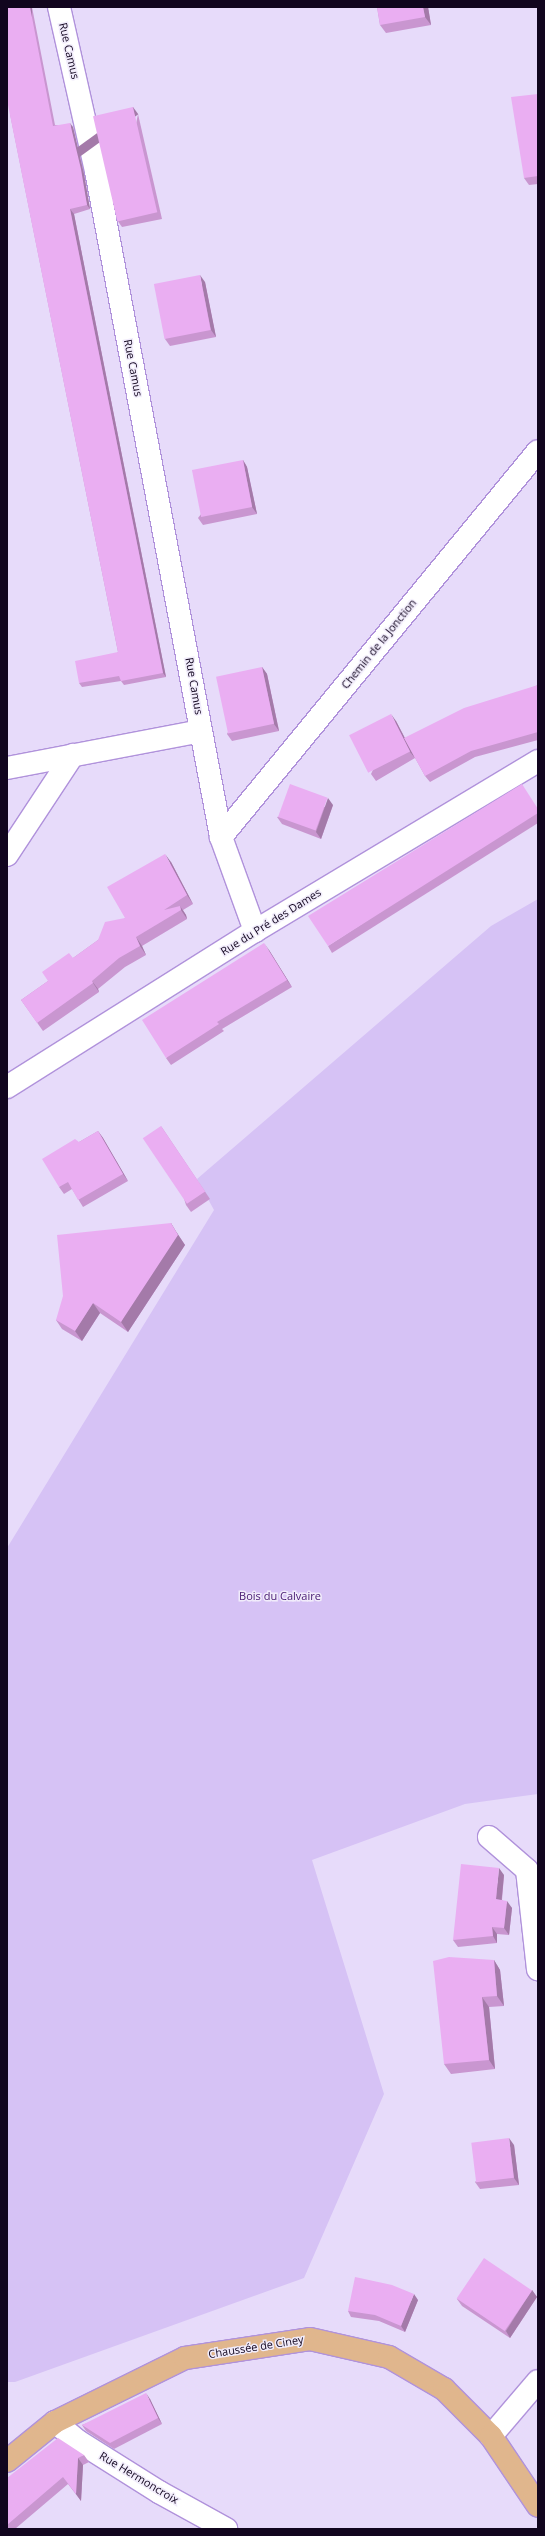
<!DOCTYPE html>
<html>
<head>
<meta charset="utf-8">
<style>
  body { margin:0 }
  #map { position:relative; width:545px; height:2536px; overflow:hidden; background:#e7dbfa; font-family:"Open Sans",sans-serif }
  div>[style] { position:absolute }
  .green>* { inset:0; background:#d6c2f5 }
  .roads { filter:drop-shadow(1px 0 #b092db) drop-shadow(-1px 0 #b092db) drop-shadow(0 1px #b092db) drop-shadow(0 -1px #b092db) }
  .minor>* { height:22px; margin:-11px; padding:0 11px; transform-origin:11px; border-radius:11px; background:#fff }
  .major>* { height:22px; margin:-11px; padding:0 11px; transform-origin:11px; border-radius:11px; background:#e0b68d }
  .wall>* { inset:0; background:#c996d0 }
  .shaded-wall>* { inset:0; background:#a47aa9; transform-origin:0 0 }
  .building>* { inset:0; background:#eaaef2; transform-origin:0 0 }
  span { translate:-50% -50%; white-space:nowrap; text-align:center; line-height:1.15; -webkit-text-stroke:3px #f1ecfb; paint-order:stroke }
  .street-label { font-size:11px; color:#11051e }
  .park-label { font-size:11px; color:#451770 }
  .frame { position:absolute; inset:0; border:8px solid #11051e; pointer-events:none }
</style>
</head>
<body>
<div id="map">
  <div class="green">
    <div style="clip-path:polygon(538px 899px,538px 1794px,465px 1804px,312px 1860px,384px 2094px,304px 2278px,15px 2382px,7px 2382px,7px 1548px,214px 1210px,197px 1179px,491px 926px)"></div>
  </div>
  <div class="roads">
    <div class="minor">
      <div style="left:59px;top:7px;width:168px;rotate:77.3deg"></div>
      <div style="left:96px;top:171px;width:678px;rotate:79.37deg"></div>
      <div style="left:221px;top:837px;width:100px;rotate:70.1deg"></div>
      <div style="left:7px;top:768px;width:197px;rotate:-10.8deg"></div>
      <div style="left:221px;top:837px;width:499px;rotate:-50.6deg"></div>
      <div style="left:7px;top:855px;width:120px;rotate:-56.6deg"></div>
      <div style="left:7px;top:1087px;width:293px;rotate:-32.2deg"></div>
      <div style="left:255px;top:931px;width:330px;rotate:-31deg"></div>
      <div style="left:489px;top:1837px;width:50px;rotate:41deg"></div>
      <div style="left:527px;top:1870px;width:100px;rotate:83.7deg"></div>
      <div style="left:55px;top:2422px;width:30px;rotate:40deg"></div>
      <div style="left:78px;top:2441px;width:96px;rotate:32.2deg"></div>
      <div style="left:159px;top:2492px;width:77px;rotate:28.9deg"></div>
      <div style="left:491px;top:2436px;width:72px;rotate:-49.5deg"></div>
    </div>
    <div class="major">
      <div style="left:7px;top:2461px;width:62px;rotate:-39.1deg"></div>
      <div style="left:55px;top:2422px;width:145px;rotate:-26.2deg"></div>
      <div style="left:185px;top:2358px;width:126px;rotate:-8.6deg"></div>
      <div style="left:310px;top:2339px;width:81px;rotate:12.8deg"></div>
      <div style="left:389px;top:2357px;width:64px;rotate:30.2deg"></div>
      <div style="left:444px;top:2389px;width:66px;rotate:45deg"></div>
      <div style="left:491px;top:2436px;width:84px;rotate:56.1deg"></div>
    </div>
  </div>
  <div class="wall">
    <div style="clip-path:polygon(32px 7px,55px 125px,73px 127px,84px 174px,90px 209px,74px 214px,166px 677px,124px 685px,121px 681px,82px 687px,79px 683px,118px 652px,10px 114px)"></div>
    <div style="clip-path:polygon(377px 7px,428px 7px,431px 25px,386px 33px,380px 25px)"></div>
    <div style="clip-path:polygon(538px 94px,538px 184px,529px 185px,524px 178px)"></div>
    <div style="clip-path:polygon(138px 114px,162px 219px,122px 227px,117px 220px)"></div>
    <div style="clip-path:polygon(205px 282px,216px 337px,170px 346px,165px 339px)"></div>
    <div style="clip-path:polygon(243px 460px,247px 467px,257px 514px,203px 525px,198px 518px)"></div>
    <div style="clip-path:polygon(262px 667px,267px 674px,279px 731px,232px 741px,227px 734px)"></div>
    <div style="clip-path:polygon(538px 685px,538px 740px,475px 757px,430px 782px,425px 776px,408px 745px,415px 758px,376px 781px,371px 774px,396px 721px,405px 738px)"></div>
    <div style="clip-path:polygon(333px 805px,321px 839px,282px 824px,277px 817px)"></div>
    <div style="clip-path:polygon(538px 809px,538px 823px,332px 953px,328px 946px)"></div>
    <div style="clip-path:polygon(171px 862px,193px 904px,183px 910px,186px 915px,187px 919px,142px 946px,146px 955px,125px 967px,98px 989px,99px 992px,43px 1031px,21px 1000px,48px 981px,73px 958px,98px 940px,125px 918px)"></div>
    <div style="clip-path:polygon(269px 950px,292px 987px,222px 1029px,224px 1031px,171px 1065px,166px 1058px)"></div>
    <div style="clip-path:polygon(161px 1126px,210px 1199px,191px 1212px,186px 1205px)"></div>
    <div style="clip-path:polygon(98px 1131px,103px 1138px,128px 1181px,83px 1207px,72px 1189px,64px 1194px,59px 1187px,79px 1142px)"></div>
    <div style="clip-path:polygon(177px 1233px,185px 1245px,128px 1332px,100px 1313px,82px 1341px,62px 1329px,56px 1320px)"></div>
    <div style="clip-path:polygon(504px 1875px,502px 1900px,512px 1908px,509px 1935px,497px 1934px,497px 1943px,458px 1947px,453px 1940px)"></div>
    <div style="clip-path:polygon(494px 1960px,500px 1970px,504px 2006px,489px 2007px,495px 2069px,451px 2074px,444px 2064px)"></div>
    <div style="clip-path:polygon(514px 2145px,519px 2185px,480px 2189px,475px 2182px)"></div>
    <div style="clip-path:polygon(532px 2290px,537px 2297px,510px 2338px,462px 2306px,457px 2299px)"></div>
    <div style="clip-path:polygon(418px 2300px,405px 2332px,379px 2321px,351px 2317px,348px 2311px)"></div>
    <div style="clip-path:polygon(150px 2399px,162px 2424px,114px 2449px,86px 2431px,82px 2425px)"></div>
    <div style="clip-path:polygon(84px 2455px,89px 2462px,83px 2465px,81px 2501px,68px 2484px,15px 2529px,7px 2529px,7px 2478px)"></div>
  </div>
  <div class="shaded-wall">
    <div style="left:30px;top:7px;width:2px;height:121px"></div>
    <div style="clip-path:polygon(423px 7px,428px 7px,431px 25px,425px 17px)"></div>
    <div style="left:133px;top:107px;width:9px;height:108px;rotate:54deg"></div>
    <div style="clip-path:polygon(70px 123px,73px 127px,84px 174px,90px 209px,87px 205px)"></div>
    <div style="clip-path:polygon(70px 209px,74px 214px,166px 677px,163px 673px)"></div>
    <div style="clip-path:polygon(200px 275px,205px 282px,216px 337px,211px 330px)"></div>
    <div style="clip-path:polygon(243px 460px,247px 467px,257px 514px,252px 507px)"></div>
    <div style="clip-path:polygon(262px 667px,267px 674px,279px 731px,274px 724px)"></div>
    <div style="clip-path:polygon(391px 714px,396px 721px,415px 758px,410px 752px)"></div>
    <div style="clip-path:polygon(328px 798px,333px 805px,321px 839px,316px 832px)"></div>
    <div style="clip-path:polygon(165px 854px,171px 862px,193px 904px,187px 895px)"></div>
    <div style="clip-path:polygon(180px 906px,186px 915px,187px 919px,181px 910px)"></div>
    <div style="clip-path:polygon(136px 937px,142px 946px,146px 955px,140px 946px)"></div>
    <div style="clip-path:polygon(264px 943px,269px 950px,292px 987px,287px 980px)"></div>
    <div style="clip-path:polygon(92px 981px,98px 989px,99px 992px,93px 983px)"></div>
    <div style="clip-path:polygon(98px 1131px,103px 1138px,128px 1181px,123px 1174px)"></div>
    <div style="clip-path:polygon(171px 1223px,177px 1233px,185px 1245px,128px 1332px,121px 1322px)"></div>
    <div style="clip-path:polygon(93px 1303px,100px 1313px,82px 1341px,75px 1331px)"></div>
    <div style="clip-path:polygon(499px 1868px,504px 1875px,501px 1906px,496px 1899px)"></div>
    <div style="clip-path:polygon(507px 1901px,512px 1908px,509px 1935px,504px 1928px)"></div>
    <div style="clip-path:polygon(492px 1927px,497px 1934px,497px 1943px,493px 1936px)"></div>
    <div style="clip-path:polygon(494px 1960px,500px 1970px,504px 2006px,497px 1996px)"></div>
    <div style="clip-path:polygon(482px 1997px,489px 2007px,495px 2069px,489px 2060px)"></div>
    <div style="clip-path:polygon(509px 2138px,514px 2145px,519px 2185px,514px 2178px)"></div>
    <div style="clip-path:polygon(532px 2290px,537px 2297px,510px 2338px,506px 2331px)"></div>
    <div style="clip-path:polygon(414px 2294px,418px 2300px,405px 2332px,401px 2326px)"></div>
    <div style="clip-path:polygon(146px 2393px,150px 2399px,162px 2424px,158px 2418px)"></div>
    <div style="clip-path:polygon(78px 2458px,83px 2465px,81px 2501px,76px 2494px)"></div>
  </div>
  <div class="building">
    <div style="clip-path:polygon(7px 7px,30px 7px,53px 126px,70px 123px,81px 169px,87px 205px,70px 209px,163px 673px,121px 681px,119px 676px,79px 683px,75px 661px,118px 652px,7px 100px)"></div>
    <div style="clip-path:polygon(377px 7px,423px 7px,425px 17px,380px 25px)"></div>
    <div style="clip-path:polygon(538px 94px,538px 176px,524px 178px,511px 97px)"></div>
    <div style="left:133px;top:107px;width:108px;height:41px;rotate:77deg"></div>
    <div style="left:200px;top:275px;width:56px;height:47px;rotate:79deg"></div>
    <div style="left:243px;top:460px;width:48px;height:52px;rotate:79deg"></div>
    <div style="left:262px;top:667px;width:58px;height:47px;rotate:78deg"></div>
    <div style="clip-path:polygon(538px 685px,538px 732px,471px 751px,425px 776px,404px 738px,464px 708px)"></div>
    <div style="left:391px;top:714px;width:42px;height:47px;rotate:63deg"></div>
    <div style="left:290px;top:784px;width:40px;height:35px;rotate:20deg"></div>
    <div style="clip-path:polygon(522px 784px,538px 809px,538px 813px,328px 946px,308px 916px)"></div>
    <div style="clip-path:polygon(165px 854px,187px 895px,164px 910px,180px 906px,181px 910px,136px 937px,140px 946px,119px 958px,92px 981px,93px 983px,37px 1023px,21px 1000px,48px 981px,42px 972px,69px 953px,73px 958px,98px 940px,105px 922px,125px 918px,107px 887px)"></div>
    <div style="clip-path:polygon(264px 943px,287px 980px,217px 1022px,219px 1024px,166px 1058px,142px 1020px)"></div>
    <div style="left:161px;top:1126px;width:79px;height:22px;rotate:56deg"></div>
    <div style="clip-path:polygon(98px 1131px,123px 1174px,78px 1200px,68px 1182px,59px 1187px,42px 1159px,75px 1139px,79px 1142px)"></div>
    <div style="clip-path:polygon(171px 1223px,178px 1235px,121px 1322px,93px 1303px,75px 1331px,56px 1320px,63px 1296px,57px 1235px)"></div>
    <div style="clip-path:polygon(461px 1864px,499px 1868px,496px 1899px,507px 1901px,504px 1928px,492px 1927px,493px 1936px,453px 1940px)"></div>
    <div style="clip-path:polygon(449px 1957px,494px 1960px,497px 1996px,482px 1997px,489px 2060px,444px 2064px,433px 1961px)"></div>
    <div style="left:509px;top:2138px;width:40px;height:38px;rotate:83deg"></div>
    <div style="left:484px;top:2258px;width:58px;height:49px;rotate:34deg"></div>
    <div style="clip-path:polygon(355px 2277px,392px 2285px,414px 2294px,401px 2326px,375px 2315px,348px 2311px)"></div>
    <div style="clip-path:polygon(146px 2393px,158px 2418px,110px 2443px,82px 2425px)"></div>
    <div style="clip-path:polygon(58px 2438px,84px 2455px,78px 2458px,76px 2494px,63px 2477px,7px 2525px,7px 2478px)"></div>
  </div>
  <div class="street-label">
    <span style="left:69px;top:51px;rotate:77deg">Rue Camus</span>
    <span style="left:133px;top:368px;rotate:79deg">Rue Camus</span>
    <span style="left:379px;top:644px;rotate:-51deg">Chemin de la Jonction</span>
    <span style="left:194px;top:686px;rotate:80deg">Rue Camus</span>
    <span style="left:271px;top:922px;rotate:-32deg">Rue du Pré des Dames</span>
    <span style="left:256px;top:2347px;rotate:-9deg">Chaussée de Ciney</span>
    <span style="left:139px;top:2478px;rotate:31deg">Rue Hermoncroix</span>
  </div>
  <div class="park-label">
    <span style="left:280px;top:1596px">Bois du Calvaire</span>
  </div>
  <div class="frame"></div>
</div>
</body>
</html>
